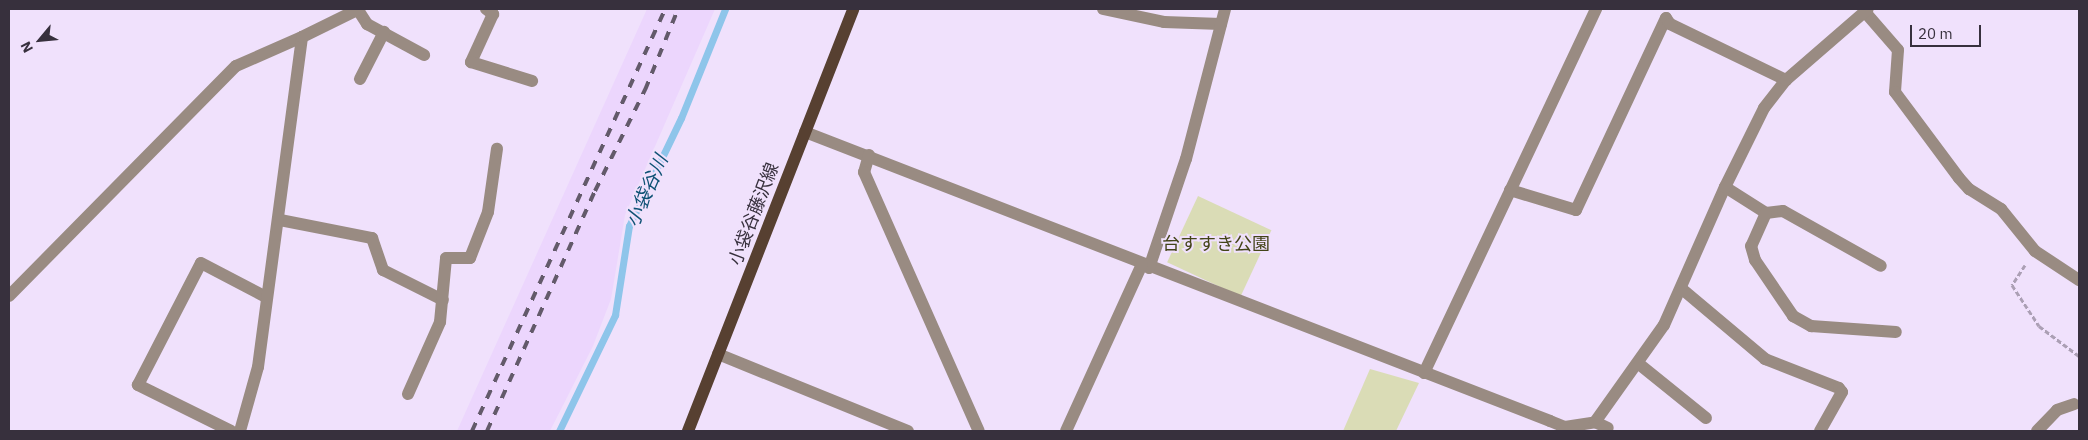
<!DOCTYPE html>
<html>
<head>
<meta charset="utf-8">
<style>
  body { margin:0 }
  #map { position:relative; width:2088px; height:440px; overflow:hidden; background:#f0e1fc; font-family:"IBM Plex Sans","Noto Sans JP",sans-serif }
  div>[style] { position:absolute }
  .built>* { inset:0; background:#ecd6fd }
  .green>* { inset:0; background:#dadcb6; transform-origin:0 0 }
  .stream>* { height:7px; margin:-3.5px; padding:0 3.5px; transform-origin:3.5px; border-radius:3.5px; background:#8ec5ea }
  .path>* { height:3px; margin-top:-1.5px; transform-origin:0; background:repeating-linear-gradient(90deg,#ab9fb4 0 5px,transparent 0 7.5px) }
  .minor>* { height:12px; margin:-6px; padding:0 6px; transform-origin:6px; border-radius:6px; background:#998b82 }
  .major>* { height:12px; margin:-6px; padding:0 6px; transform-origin:6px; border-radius:6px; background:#574031 }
  .rail>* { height:4px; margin-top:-2px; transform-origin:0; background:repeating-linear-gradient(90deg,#635a6a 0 9px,transparent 0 18px) }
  span { translate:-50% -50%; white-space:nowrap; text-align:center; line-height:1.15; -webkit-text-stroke:4px #f0e1fc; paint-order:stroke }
  .street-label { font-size:18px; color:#37303d }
  .park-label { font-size:18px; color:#434418 }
  .water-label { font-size:19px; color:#0f5275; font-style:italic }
  .frame { position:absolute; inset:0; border:10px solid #37303d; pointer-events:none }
  .north { position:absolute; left:15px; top:15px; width:50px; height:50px; -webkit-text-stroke:4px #f0e1fc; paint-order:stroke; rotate:242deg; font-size:14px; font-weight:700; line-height:20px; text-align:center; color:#37303d }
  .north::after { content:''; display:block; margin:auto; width:18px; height:22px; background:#37303d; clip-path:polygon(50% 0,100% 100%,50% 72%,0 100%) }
  .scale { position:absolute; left:1910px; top:25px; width:71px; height:22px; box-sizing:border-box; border:2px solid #37303d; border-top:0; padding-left:6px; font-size:15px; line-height:18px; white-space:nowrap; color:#37303d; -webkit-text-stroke:4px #f0e1fc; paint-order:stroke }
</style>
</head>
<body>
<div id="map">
  <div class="built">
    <div style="clip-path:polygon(647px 9px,715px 9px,625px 215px,611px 299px,593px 346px,550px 431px,457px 431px)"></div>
  </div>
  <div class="green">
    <div style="left:1198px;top:196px;width:81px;height:73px;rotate:25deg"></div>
    <div style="clip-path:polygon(1370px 369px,1419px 383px,1396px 431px,1343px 431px)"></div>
  </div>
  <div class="stream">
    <div style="left:559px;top:431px;width:129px;rotate:-64.2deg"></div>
    <div style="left:615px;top:315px;width:90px;rotate:-81.1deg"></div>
    <div style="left:629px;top:226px;width:120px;rotate:-64.3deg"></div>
    <div style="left:681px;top:118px;width:118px;rotate:-68deg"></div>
  </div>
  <div class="path">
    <div style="left:2025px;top:265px;width:24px;rotate:123deg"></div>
    <div style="left:2012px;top:285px;width:49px;rotate:56.6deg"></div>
    <div style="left:2039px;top:326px;width:50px;rotate:36.9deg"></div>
  </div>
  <div class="minor">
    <div style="left:486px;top:9px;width:9px;rotate:36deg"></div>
    <div style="left:493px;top:14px;width:53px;rotate:114.6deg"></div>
    <div style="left:471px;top:62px;width:64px;rotate:17.3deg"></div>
    <div style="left:1103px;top:9px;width:62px;rotate:12deg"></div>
    <div style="left:1164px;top:22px;width:57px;rotate:2deg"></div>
    <div style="left:358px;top:10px;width:17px;rotate:57deg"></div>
    <div style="left:367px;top:24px;width:65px;rotate:28.5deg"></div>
    <div style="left:1865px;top:12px;width:50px;rotate:49deg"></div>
    <div style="left:1898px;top:50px;width:42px;rotate:94.1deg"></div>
    <div style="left:1895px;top:92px;width:107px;rotate:53.3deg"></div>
    <div style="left:1959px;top:178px;width:15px;rotate:48deg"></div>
    <div style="left:1969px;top:189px;width:38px;rotate:32deg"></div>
    <div style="left:2001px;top:209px;width:54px;rotate:51deg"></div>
    <div style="left:2035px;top:251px;width:53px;rotate:33.4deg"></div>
    <div style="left:360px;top:79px;width:53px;rotate:-62.9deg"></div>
    <div style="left:805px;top:132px;width:799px;rotate:21.2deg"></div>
    <div style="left:1550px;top:421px;width:16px;rotate:22deg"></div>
    <div style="left:1565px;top:427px;width:30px;rotate:-9deg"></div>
    <div style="left:1595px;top:422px;width:14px;rotate:25deg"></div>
    <div style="left:869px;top:155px;width:18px;rotate:106deg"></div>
    <div style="left:864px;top:172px;width:283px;rotate:66.1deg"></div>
    <div style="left:1725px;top:187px;width:49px;rotate:32.4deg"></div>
    <div style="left:1766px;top:213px;width:17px;rotate:-7deg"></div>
    <div style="left:1783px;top:211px;width:112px;rotate:29.3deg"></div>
    <div style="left:1510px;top:190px;width:69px;rotate:16.9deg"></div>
    <div style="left:1576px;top:210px;width:212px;rotate:-64.9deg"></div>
    <div style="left:1666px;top:18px;width:7px;rotate:56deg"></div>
    <div style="left:1670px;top:24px;width:129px;rotate:25.8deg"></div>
    <div style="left:1766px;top:213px;width:36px;rotate:114deg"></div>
    <div style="left:1751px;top:246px;width:15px;rotate:74deg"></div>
    <div style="left:1755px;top:260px;width:68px;rotate:55.8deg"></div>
    <div style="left:1793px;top:316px;width:21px;rotate:29deg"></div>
    <div style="left:1811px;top:326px;width:85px;rotate:4deg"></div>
    <div style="left:280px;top:220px;width:94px;rotate:11.1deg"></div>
    <div style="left:372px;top:238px;width:34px;rotate:71deg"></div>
    <div style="left:383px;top:270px;width:67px;rotate:26.6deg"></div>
    <div style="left:1149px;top:268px;width:115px;rotate:-71.3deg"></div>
    <div style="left:1186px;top:159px;width:155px;rotate:-75.4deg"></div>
    <div style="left:1682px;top:289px;width:109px;rotate:40.1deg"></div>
    <div style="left:1765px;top:359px;width:79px;rotate:21.4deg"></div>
    <div style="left:1839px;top:388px;width:5px;rotate:53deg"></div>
    <div style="left:1842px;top:392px;width:45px;rotate:119.4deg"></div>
    <div style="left:9px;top:296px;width:323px;rotate:-45.4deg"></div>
    <div style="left:236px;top:66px;width:72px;rotate:-23.7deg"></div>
    <div style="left:718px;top:354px;width:205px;rotate:22.1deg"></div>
    <div style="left:1639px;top:364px;width:86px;rotate:38.9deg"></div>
    <div style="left:1424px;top:373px;width:403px;rotate:-64.7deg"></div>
    <div style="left:408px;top:394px;width:79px;rotate:-66deg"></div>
    <div style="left:440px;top:322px;width:64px;rotate:-84.6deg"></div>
    <div style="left:446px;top:258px;width:24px"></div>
    <div style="left:470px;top:258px;width:49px;rotate:-68.6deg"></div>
    <div style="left:488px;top:212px;width:64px;rotate:-81.9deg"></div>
    <div style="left:1595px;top:422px;width:119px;rotate:-54.6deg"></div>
    <div style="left:1664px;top:325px;width:151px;rotate:-66.2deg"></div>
    <div style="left:1725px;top:187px;width:88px;rotate:-63.7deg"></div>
    <div style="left:1764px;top:108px;width:36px;rotate:-52deg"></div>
    <div style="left:1786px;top:80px;width:108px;rotate:-40.9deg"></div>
    <div style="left:231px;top:431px;width:104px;rotate:-153.7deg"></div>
    <div style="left:138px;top:385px;width:137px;rotate:-62.7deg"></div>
    <div style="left:201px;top:263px;width:73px;rotate:27.6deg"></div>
    <div style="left:240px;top:431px;width:66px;rotate:-74.3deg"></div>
    <div style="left:258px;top:367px;width:333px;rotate:-82.4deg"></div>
    <div style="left:302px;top:37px;width:64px;rotate:-26.2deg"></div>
    <div style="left:1066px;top:431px;width:183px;rotate:-65.5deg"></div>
    <div style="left:2037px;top:431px;width:29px;rotate:-46deg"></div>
    <div style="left:2057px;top:410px;width:18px;rotate:-19deg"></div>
  </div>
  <div class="major">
    <div style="left:688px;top:431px;width:453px;rotate:-68.6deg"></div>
  </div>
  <div class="rail">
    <div style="left:472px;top:431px;width:464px;rotate:-65.4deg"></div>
    <div style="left:487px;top:431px;width:263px;rotate:-65.8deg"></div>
    <div style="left:595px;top:191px;width:113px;rotate:-63.7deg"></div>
    <div style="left:645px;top:90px;width:87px;rotate:-67.8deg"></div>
  </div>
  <div class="street-label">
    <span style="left:754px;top:214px;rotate:-69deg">小袋谷藤沢線</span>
  </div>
  <div class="park-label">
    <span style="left:1216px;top:244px">台すすき公園</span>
  </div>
  <div class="water-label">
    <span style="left:647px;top:191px;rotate:-66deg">小袋谷川</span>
  </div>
  <div class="frame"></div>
  <div class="north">N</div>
  <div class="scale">20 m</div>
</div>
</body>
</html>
